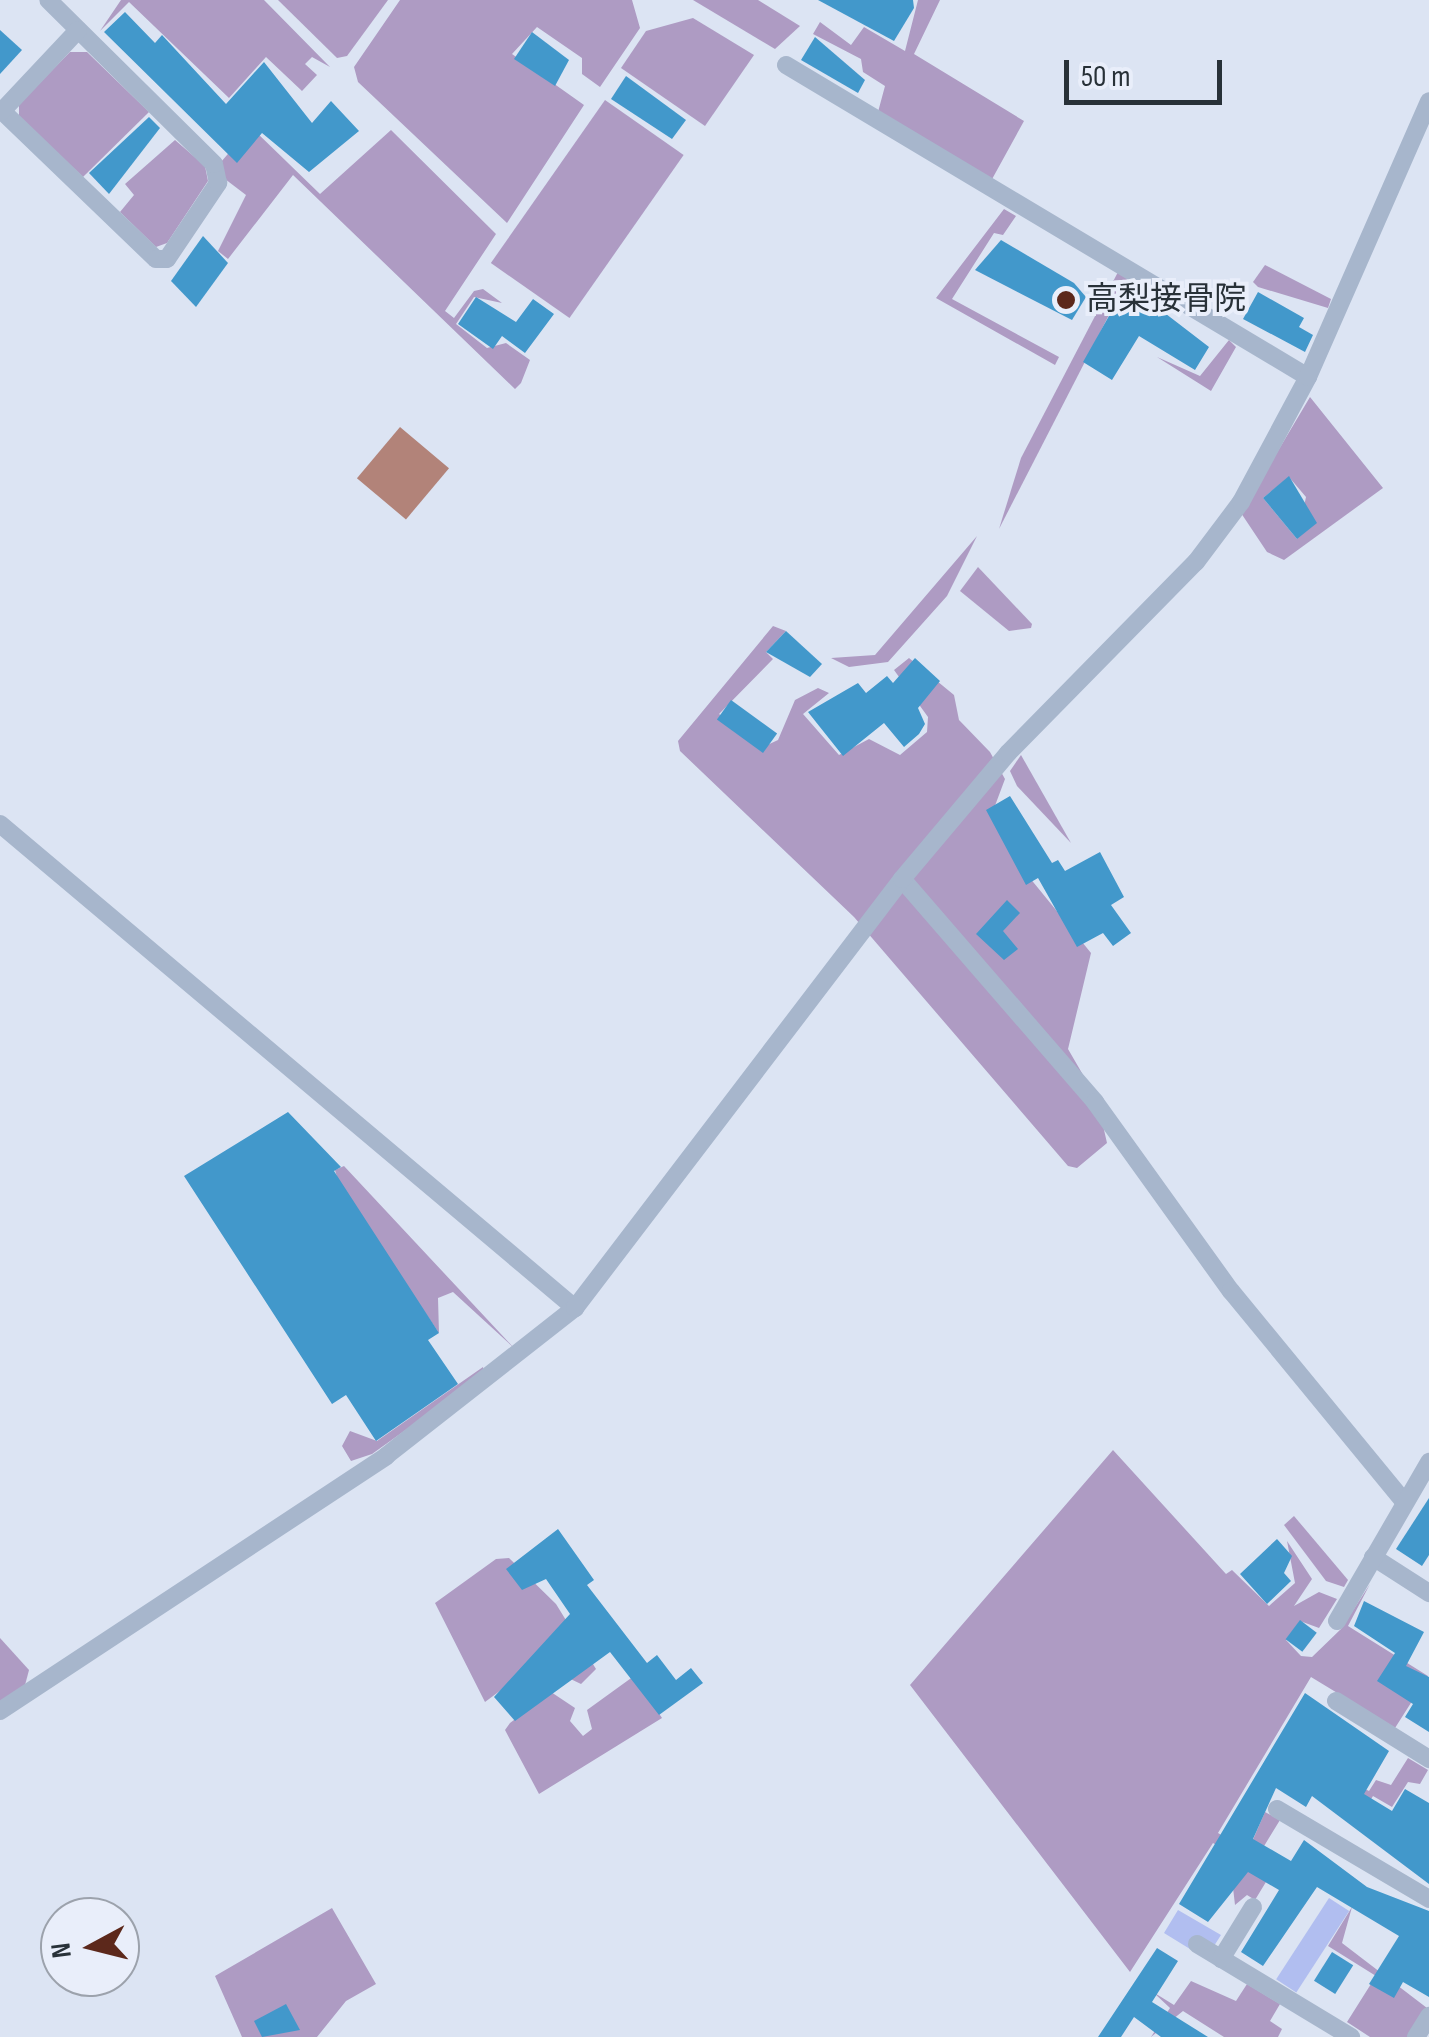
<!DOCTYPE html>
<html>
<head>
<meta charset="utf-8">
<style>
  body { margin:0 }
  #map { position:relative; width:1429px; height:2037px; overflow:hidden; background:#dce4f3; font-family:"Sofia Sans Condensed","Noto Sans JP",sans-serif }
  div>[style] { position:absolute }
  .green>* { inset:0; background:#ae9bc3; transform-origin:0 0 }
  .sand>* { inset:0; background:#b1bef0; transform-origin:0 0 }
  .water>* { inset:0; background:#b28379; transform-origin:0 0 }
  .building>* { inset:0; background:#4298cb; transform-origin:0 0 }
  .street>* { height:18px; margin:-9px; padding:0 9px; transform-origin:9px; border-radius:9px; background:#a7b6cc }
  .dots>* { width:28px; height:28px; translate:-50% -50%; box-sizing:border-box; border:5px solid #e9eefa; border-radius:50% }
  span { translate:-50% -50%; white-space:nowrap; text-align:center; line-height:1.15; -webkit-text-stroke:8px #e9eefa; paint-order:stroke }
  .poi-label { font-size:32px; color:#283138 }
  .left { translate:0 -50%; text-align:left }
  .north { position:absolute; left:40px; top:1897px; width:100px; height:100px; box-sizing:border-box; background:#e9eefa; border:2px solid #9ca2ac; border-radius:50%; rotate:263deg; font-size:28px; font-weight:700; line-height:40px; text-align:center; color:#283138 }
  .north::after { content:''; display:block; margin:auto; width:35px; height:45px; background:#5c281b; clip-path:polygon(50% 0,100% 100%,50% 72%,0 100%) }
  .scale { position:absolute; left:1064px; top:60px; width:158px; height:45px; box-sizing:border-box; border:5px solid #283138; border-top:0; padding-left:12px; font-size:30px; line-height:35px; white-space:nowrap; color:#283138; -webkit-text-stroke:8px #e9eefa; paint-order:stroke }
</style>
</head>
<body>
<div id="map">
  <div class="green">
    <div style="clip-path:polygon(121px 0,264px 0,330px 67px,312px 57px,305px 64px,317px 75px,302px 91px,266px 57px,229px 98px,129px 2px,100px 31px)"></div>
    <div style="clip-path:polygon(278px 0,388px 0,347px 56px,337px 58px)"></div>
    <div style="clip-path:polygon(400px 0,632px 0,640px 28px,600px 87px,582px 74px,582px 58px,537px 27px,512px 54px,584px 105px,507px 223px,358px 82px,354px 67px)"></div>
    <div style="clip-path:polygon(693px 0,758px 0,800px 26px,775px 49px)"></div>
    <div style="clip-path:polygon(918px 0,940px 0,914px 54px,1024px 121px,991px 181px,878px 112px,885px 86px,863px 72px,861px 59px,813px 34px,820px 22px,851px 45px,864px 27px,905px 51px)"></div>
    <div style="clip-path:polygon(693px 18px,754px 55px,705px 126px,621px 68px,646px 31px)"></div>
    <div style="clip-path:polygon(70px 52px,87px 52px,149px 112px,83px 177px,19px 117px,19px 104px)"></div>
    <div style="left:605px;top:100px;width:96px;height:199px;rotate:35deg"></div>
    <div style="clip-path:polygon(251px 127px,320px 194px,391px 130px,496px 234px,445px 311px,454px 318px,474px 291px,483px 289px,502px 303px,474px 297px,456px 324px,487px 348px,506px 343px,530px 360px,521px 383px,515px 389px,293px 175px,228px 259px,218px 251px,246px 195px,225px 179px,221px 162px)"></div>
    <div style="clip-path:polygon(175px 140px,205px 166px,208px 181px,167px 243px,156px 247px,120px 212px,134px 195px,125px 184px)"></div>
    <div style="clip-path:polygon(1004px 209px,1016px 216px,1003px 235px,994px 233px,952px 299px,1059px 357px,1055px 365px,936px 298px)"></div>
    <div style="clip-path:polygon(1265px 265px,1331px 299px,1328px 308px,1258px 287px,1253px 282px)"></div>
    <div style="clip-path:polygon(1118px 272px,1128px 278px,999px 529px,1021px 458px)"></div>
    <div style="clip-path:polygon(1229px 340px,1236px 347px,1211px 391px,1157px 357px,1200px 376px)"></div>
    <div style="clip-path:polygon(evenodd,1310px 397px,1383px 488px,1284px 560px,1267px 552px,1241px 513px,1310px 397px,1289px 477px,1306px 497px,1297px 539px,1263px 498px,1289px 477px)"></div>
    <div style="clip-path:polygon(977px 536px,947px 596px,888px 662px,849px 667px,831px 658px,875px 655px)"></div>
    <div style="clip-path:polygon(978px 567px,1032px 624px,1031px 628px,1009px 631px,960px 591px)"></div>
    <div style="clip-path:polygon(773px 626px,786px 631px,766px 652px,773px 659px,719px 714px,763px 747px,778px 740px,795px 700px,818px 688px,829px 693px,803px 714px,839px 755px,869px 739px,900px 755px,927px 732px,928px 717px,894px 670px,909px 658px,954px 695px,959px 720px,990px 752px,1005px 779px,993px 811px,1025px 872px,1091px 953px,1068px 1049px,1097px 1099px,1107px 1143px,1077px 1168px,1068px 1166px,854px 917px,680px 751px,678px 741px)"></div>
    <div style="clip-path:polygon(1021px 755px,1071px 843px,1017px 786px,1010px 771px)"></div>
    <div style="clip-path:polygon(344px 1166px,514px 1348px,453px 1292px,438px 1298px,439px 1333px,340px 1188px,335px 1170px)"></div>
    <div style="clip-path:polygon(483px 1367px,484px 1374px,372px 1454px,351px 1461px,342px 1446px,350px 1431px,377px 1441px)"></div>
    <div style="clip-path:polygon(1113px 1450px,1226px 1574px,1232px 1570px,1269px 1606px,1295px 1583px,1287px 1541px,1312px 1579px,1294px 1606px,1319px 1592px,1337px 1599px,1319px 1628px,1300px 1621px,1286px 1640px,1301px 1656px,1312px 1657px,1341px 1629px,1370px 1584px,1348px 1626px,1428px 1676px,1395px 1728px,1311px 1677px,1218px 1833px,1248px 1851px,1265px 1812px,1280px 1820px,1258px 1856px,1275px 1867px,1255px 1900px,1247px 1895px,1235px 1905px,1229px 1853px,1213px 1843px,1130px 1972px,910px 1685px)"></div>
    <div style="clip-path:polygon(1294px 1516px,1348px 1580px,1344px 1587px,1326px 1581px,1284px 1525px)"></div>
    <div style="clip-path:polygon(509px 1558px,556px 1604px,596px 1669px,581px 1684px,537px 1663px,485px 1702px,435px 1603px,496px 1559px)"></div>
    <div style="clip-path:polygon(0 1638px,29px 1670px,24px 1689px,0 1704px)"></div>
    <div style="clip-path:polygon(634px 1676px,662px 1718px,539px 1794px,505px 1730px,510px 1723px,551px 1692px,575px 1708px,570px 1721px,583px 1736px,592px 1729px,587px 1710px)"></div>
    <div style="clip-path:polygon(1408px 1758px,1428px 1770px,1420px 1784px,1408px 1782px,1392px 1807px,1373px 1796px,1357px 1822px,1361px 1787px,1369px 1791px,1376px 1780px,1391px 1785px)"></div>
    <div style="clip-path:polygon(1352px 1907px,1342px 1943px,1427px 2008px,1409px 2037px,1370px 2037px,1347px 2022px,1376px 1976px,1328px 1946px)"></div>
    <div style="clip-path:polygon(332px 1908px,376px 1984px,346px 2001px,317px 2037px,242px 2037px,215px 1976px)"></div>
    <div style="clip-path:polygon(1191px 1981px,1236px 2001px,1247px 1984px,1280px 2004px,1270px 2021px,1282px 2029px,1278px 2037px,1224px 2037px,1183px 2011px,1151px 2037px,1170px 2008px,1153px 1992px,1174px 2005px)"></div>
  </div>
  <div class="sand">
    <div style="left:1329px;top:1898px;width:24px;height:97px;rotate:33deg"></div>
    <div style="clip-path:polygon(1178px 1910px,1221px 1935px,1214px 1946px,1198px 1936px,1190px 1949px,1164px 1933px)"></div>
  </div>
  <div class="water">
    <div style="left:400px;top:427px;width:64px;height:67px;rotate:40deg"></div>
  </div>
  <div class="building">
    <div style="clip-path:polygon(818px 0,913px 0,914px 8px,894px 41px)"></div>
    <div style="clip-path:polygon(125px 12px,155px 43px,162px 35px,226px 104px,264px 62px,312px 123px,331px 101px,359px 131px,309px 172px,262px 133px,237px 163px,104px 32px)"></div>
    <div style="clip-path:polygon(0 30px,22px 50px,0 74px)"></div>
    <div style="clip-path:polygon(532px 32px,569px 60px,555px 86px,514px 59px)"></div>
    <div style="clip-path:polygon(815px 37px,865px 80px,858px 93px,801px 60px)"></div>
    <div style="clip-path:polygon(626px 76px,686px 120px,672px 139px,611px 99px)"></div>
    <div style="clip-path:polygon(149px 117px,160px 128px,109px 194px,89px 173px)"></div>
    <div style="clip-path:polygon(203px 236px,228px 263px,196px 307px,171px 281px)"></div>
    <div style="clip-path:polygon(1001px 240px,1074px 283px,1086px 297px,1072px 320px,975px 270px)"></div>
    <div style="clip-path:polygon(1127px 284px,1209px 347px,1195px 370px,1139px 336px,1112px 380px,1083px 362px)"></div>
    <div style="clip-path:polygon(1258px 292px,1304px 318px,1299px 327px,1313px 335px,1305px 352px,1243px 319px)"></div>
    <div style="clip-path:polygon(476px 297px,516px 322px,533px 299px,554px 314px,525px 353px,502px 336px,493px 349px,458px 324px)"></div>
    <div style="clip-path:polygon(1289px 476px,1317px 523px,1297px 539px,1263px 498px)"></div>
    <div style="clip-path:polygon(786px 631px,822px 664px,810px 677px,766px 652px)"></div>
    <div style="clip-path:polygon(915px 658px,940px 681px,918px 708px,925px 724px,919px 734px,904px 747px,884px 723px,843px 756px,808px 712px,858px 683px,866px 693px,887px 676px,893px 683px)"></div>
    <div style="left:731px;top:700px;width:57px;height:24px;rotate:36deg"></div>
    <div style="clip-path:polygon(1010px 796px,1052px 863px,1058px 860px,1065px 871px,1100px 852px,1124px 897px,1111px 905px,1131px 933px,1113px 946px,1103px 933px,1077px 947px,1038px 878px,1026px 885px,986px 810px)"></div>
    <div style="clip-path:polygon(1007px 900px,1020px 913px,1003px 931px,1018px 949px,1004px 960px,976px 934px)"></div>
    <div style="clip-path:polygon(288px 1112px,341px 1167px,334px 1171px,439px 1333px,428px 1340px,458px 1384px,376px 1441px,346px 1395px,332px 1404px,184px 1176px)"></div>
    <div style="clip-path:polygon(1429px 1498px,1429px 1555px,1422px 1566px,1396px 1549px)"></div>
    <div style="clip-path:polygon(558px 1529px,594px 1580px,587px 1585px,647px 1663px,657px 1655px,676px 1680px,691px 1668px,703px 1683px,659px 1715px,610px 1652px,515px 1721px,494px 1697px,570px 1614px,546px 1579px,522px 1590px,506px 1569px)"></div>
    <div style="clip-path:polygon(1277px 1539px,1292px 1556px,1284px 1573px,1291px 1581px,1267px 1604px,1240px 1574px)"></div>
    <div style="clip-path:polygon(1364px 1601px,1424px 1632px,1406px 1666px,1429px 1677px,1429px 1732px,1405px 1717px,1413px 1704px,1377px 1681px,1395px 1653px,1354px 1626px)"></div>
    <div style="left:1300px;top:1620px;width:21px;height:24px;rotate:37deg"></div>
    <div style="clip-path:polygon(1305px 1693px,1389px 1751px,1364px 1794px,1392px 1811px,1405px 1789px,1429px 1803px,1429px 1884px,1312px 1796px,1306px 1807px,1276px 1788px,1253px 1839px,1291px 1861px,1304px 1840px,1367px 1887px,1429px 1911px,1429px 1997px,1403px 1982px,1394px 1998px,1369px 1984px,1399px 1936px,1317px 1887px,1263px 1966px,1241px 1952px,1279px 1890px,1248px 1872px,1208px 1922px,1179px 1904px)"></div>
    <div style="clip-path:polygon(1157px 1948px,1178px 1961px,1152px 2002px,1208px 2037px,1161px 2037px,1134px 2017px,1121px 2037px,1098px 2037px)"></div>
    <div style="left:1332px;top:1952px;width:25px;height:34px;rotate:32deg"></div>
    <div style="clip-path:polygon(286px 2004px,300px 2030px,262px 2037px,254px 2021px)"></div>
  </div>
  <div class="street">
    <div style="left:786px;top:65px;width:608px;rotate:30.87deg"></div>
    <div style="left:0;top:109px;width:216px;rotate:43.9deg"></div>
    <div style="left:156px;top:259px;width:11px"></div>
    <div style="left:167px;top:259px;width:92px;rotate:-56.1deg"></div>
    <div style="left:218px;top:183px;width:19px;rotate:-102deg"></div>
    <div style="left:214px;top:164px;width:233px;rotate:-135.3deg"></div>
    <div style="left:2px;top:111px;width:111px;rotate:-46.8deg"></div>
    <div style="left:0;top:824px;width:752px;rotate:40.09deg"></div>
    <div style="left:902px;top:879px;width:295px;rotate:49.1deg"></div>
    <div style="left:1095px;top:1102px;width:233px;rotate:54.3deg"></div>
    <div style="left:1231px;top:1291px;width:274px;rotate:50.6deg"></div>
    <div style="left:1373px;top:1557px;width:67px;rotate:32.7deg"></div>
    <div style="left:1337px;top:1621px;width:184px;rotate:-59.9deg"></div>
    <div style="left:1336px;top:1701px;width:110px;rotate:31.9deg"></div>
    <div style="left:0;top:1711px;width:463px;rotate:-33.4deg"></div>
    <div style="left:386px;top:1456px;width:240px;rotate:-38.1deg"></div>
    <div style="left:575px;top:1308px;width:539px;rotate:-52.68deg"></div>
    <div style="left:902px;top:879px;width:165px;rotate:-49.9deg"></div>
    <div style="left:1008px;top:753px;width:268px;rotate:-45.5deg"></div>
    <div style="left:1196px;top:562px;width:75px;rotate:-53.1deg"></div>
    <div style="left:1241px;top:502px;width:142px;rotate:-61.8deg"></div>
    <div style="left:1308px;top:377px;width:301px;rotate:-66.3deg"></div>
    <div style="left:1277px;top:1809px;width:177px;rotate:30.6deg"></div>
    <div style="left:1197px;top:1944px;width:180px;rotate:31.1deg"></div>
    <div style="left:1221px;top:1959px;width:61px;rotate:-58.4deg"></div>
    <div style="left:1416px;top:2037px;width:25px;rotate:-58deg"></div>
  </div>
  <div class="dots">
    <div style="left:1066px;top:300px;background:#5c281b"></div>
  </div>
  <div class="poi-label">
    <span class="left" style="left:1086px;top:300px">高梨接骨院</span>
  </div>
  <div class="north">N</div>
  <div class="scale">50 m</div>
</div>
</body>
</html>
